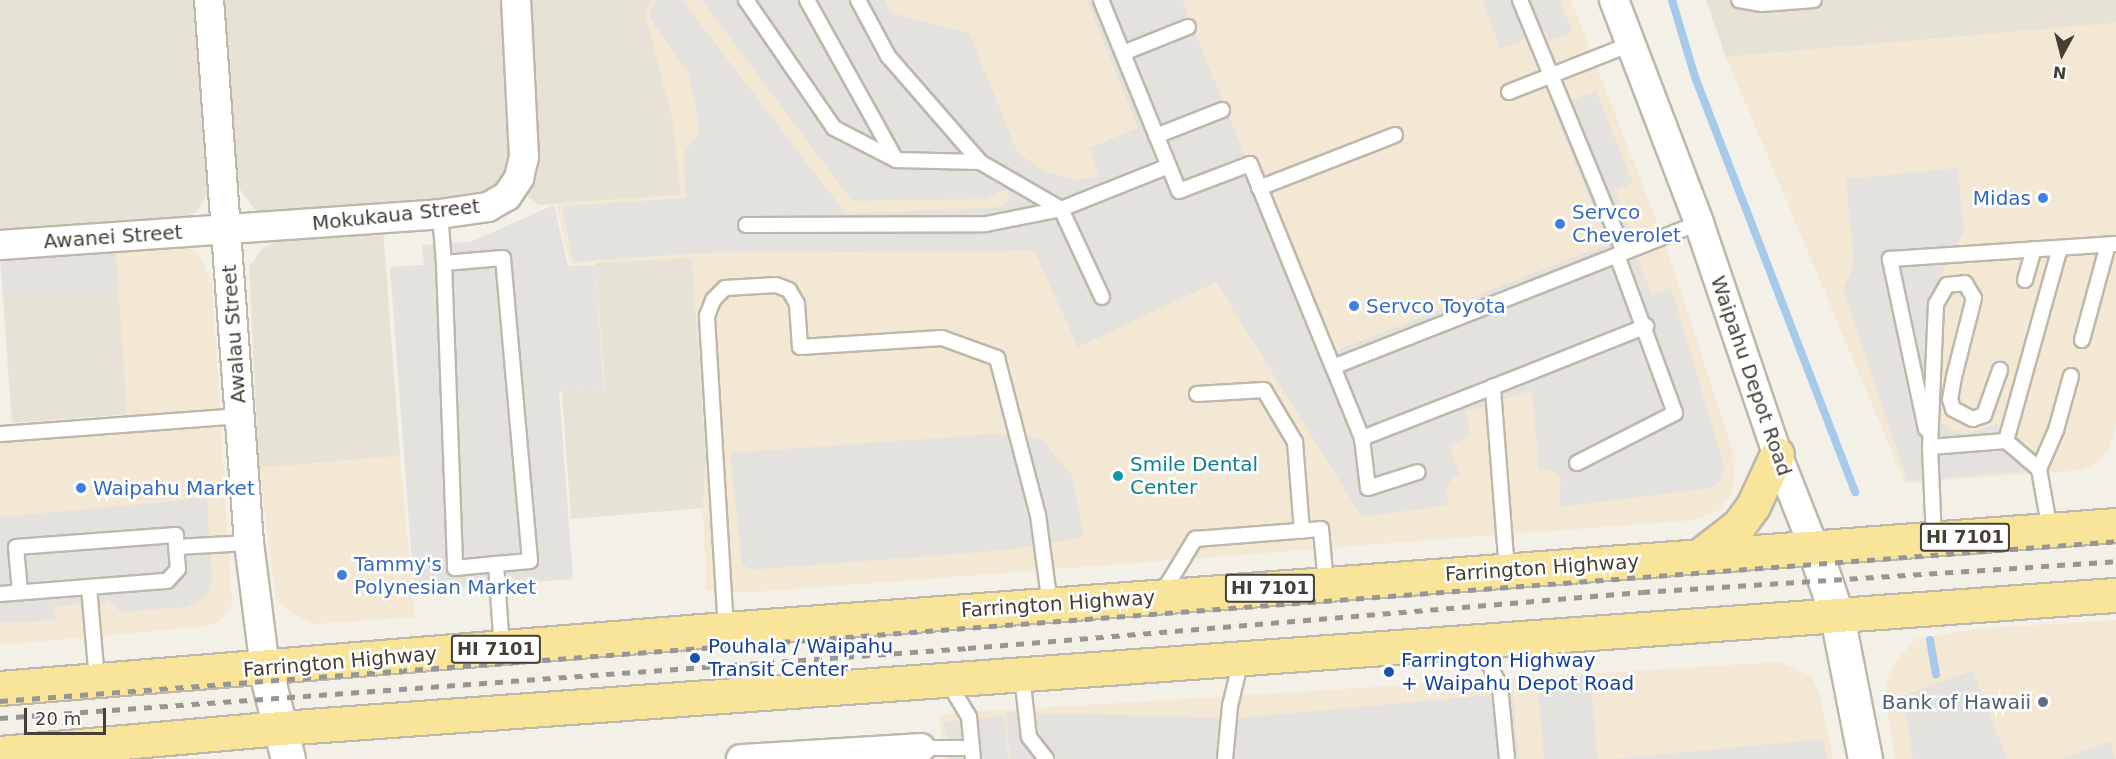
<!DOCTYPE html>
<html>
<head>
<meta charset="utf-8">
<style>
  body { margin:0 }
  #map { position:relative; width:2116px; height:759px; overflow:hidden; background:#f2f0e7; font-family:"DejaVu Sans",sans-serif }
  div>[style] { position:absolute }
  .residential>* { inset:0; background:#e6e2d5; transform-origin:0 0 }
  .commercial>* { inset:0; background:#f3e8d3 }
  .parking>* { inset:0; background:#e4e2df; transform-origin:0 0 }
  .stream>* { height:8px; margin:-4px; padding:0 4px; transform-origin:4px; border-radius:4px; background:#a6caec }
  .roads { filter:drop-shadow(2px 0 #bdb8aa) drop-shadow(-2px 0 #bdb8aa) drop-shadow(0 2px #bdb8aa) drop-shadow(0 -2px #bdb8aa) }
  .service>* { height:14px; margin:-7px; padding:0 7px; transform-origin:7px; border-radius:7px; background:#fff }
  .minor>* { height:28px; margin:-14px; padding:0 14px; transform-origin:14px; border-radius:14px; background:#fff }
  .tertiary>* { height:33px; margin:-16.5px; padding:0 16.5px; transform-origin:16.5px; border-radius:16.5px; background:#fff }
  .primary>* { height:33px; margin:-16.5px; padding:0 16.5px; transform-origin:16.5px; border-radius:16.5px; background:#f9e599 }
  .rail>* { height:4.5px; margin-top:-2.25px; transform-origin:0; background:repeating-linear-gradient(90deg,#969696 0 8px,transparent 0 16px) }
  .dots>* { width:16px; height:16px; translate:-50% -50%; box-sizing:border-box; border:3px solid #fff; border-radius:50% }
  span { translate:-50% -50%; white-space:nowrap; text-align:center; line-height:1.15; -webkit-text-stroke:5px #fff; paint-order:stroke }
  .shield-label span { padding:2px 4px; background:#fff; border:2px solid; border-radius:4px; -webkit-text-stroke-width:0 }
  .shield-label { font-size:18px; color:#454036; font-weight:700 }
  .shop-label { font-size:20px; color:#366cbe }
  .right { translate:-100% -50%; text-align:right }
  .left { translate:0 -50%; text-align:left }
  .street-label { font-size:20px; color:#454036 }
  .culture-label { font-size:20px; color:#0d838f }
  .transit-label { font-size:20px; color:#164399 }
  .service-label { font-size:20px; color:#4e5e75 }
  .north { position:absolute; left:2032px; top:24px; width:60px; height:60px; -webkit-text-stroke:4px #fff; paint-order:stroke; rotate:187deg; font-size:16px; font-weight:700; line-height:24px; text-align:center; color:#454036 }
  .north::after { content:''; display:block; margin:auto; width:21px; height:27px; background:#454036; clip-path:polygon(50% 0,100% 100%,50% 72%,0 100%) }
  .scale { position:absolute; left:24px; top:708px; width:82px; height:27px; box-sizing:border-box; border:3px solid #454036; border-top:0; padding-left:8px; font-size:18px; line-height:21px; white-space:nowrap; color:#454036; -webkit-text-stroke:4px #fff; paint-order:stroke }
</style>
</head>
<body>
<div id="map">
  <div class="residential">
    <div style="clip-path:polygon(0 0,197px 0,210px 174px,208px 192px,197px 211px,180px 219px,0 233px)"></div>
    <div style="clip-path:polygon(223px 0,504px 0,511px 166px,502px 181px,469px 199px,269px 214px,255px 210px,237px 185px)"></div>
    <div style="clip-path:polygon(527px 0,651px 0,646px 14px,673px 121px,681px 195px,539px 205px,526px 195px,539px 165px)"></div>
    <div style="clip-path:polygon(1706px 0,2116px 0,2116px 23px,1726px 57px)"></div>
    <div style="clip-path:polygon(383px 229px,400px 456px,259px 468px,249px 267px,262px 249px,280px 239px)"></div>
    <div style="left:116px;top:250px;width:165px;height:116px;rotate:86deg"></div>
    <div style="clip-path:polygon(692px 257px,706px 457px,703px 508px,571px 519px,562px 392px,605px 389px,595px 263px)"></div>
  </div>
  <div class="commercial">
    <div style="clip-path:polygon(651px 0,1571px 0,1667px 248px,1736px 462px,1732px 492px,1720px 510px,1693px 520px,744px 593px,706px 590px,703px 508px,706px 457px,692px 258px,570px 264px,556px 203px,681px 195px,673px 121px,645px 14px)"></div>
    <div style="clip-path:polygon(2116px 23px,2116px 425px,2109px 448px,2099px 462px,2082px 470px,1905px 483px,1726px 57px)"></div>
    <div style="clip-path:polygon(184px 245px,198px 252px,212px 283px,232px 604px,222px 619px,209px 626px,0 645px,0 425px,128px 415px,116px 250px)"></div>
    <div style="clip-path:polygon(400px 456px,415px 617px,315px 624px,293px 614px,276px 599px,259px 468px)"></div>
    <div style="clip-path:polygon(2116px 620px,2116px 759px,1895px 759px,1885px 699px,1888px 677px,1896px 660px,1916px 639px,1983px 628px)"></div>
    <div style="clip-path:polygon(1779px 662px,1811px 676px,1820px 694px,1833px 759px,943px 759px,940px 714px)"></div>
  </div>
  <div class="parking">
    <div style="clip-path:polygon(656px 0,682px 0,846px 214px,1000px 207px,1010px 198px,1006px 189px,985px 199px,852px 201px,702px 0,885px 0,892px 13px,969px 33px,1018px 153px,1044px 171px,1076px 180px,1100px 176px,1089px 148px,1138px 128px,1087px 0,1182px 0,1246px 158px,1254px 156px,1333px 352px,1608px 244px,1553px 108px,1596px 91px,1633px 183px,1615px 191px,1651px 294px,1671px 288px,1725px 469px,1721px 479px,1711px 488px,1559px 507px,1561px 477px,1551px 470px,1539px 470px,1532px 390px,1466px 412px,1470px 436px,1449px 446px,1460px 474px,1451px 479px,1445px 491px,1449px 505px,1362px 517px,1216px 282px,1078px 347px,1034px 251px,698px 253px,573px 262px,562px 206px,686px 198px,683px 155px,700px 131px,689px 74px,649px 16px)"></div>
    <div style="clip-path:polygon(1482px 0,1560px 0,1572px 32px,1549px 41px,1545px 31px,1501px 49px)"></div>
    <div style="clip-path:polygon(1958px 168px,1964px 232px,1930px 295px,1924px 396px,1940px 422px,1951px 429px,1966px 434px,1997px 424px,2028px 471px,1908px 481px,1843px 289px,1854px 264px,1846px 179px)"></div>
    <div style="clip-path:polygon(554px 205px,568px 266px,595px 265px,604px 389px,559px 392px,573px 579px,414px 591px,390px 267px,424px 265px,422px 245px,470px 242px)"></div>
    <div style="left:114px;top:251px;width:39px;height:114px;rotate:86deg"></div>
    <div style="clip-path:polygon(993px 434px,1041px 439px,1072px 475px,1084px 537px,1008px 550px,750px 570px,742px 563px,730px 453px)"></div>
    <div style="clip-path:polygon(207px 498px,212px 580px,206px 596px,197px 602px,186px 607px,121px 612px,105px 598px,105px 603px,54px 606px,55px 620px,0 623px,0 517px)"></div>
    <div style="clip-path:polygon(1973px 670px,2007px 759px,1913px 759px,1903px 696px)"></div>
    <div style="left:1590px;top:675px;width:84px;height:53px;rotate:85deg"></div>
    <div style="clip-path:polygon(1513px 693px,1519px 759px,1010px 759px,1006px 712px,1236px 718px)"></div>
    <div style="clip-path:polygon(1005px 716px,1008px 759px,950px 759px,944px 722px)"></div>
    <div style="clip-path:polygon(1823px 739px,1827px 759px,1613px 759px)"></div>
    <div style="clip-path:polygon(2110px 741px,2116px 759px,2061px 759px)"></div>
  </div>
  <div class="stream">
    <div style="left:1672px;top:0;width:80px;rotate:73.4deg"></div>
    <div style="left:1695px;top:77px;width:445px;rotate:68.9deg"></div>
    <div style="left:1930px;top:640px;width:35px;rotate:80deg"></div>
  </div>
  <div class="roads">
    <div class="service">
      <div style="left:746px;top:0;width:155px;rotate:55.5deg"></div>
      <div style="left:834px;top:128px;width:70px;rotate:27.3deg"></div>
      <div style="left:807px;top:0;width:183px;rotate:60.9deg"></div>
      <div style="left:896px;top:160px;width:84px;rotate:1.4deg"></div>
      <div style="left:858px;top:0;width:64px;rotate:61.8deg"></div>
      <div style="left:888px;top:56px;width:140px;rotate:49deg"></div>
      <div style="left:980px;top:162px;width:94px;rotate:30.1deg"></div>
      <div style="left:1061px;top:209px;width:116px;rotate:-21.7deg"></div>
      <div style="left:1101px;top:0;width:206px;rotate:67.8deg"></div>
      <div style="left:1179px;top:191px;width:76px;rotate:-20.8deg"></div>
      <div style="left:1250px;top:164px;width:219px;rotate:67.8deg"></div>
      <div style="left:1520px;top:0;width:273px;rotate:67.6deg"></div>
      <div style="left:1739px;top:0;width:23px;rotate:10deg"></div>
      <div style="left:1762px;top:4px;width:52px;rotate:-4.4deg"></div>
      <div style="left:1123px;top:53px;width:70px;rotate:-21.8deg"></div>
      <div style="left:1509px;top:92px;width:131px;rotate:-21.5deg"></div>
      <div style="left:1156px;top:136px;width:71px;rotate:-21.5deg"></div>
      <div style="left:1259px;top:188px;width:146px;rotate:-21.3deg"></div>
      <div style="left:440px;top:214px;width:49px;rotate:85.3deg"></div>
      <div style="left:444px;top:263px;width:59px;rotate:-4.8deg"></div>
      <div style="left:503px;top:258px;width:304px;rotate:84.9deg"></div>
      <div style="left:530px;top:561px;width:34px;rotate:175deg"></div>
      <div style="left:496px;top:564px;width:85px;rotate:86deg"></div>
      <div style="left:746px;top:225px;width:240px;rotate:-0.2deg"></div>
      <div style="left:986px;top:224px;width:76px;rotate:-11.3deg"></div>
      <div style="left:1061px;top:209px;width:97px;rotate:65deg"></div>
      <div style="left:444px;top:263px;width:305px;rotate:87.9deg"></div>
      <div style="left:455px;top:568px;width:41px;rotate:-5.6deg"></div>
      <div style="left:2025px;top:280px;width:32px;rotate:-74deg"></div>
      <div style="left:2082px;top:340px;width:99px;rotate:-74.8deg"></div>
      <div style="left:1493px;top:387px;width:141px;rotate:158.7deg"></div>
      <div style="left:1362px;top:438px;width:77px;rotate:-112.2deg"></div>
      <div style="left:1333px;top:367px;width:393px;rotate:-21.5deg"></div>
      <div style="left:1197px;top:394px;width:67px;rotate:-3.4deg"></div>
      <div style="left:1264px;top:390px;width:61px;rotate:59.2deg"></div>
      <div style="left:1295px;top:442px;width:89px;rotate:85.5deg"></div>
      <div style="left:1926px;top:429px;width:174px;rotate:-102deg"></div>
      <div style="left:1890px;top:259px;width:226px;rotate:-3.8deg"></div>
      <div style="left:0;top:434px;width:241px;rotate:-4.3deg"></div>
      <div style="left:1362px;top:438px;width:50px;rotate:83.2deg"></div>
      <div style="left:1368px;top:488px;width:52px;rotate:-17.7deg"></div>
      <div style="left:2006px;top:441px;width:200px;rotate:-74.4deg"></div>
      <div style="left:1930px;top:447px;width:76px;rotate:-4.5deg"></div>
      <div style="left:2006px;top:441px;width:43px;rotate:40.3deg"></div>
      <div style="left:2039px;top:469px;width:63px;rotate:79.9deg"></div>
      <div style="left:1577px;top:463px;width:110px;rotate:-27deg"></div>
      <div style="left:1675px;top:413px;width:168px;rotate:-110.2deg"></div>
      <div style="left:2039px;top:469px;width:43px;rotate:-66.4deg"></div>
      <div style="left:2056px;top:430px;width:56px;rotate:-74.5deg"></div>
      <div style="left:1934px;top:539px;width:92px;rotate:-92.5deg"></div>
      <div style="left:1930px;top:447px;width:143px;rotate:-87.6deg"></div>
      <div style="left:1936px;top:304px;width:22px;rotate:-60deg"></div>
      <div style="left:1947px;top:285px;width:18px;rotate:-6deg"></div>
      <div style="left:1965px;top:283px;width:17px;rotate:59deg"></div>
      <div style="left:1974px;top:298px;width:81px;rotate:104.2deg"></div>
      <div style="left:1954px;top:377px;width:22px;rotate:100deg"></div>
      <div style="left:1950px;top:399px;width:10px;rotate:73deg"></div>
      <div style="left:1953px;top:409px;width:22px;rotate:27deg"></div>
      <div style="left:1973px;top:419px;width:12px;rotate:-20deg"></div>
      <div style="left:1984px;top:415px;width:48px;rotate:-70.4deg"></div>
      <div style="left:1507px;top:571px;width:185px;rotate:-94.4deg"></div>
      <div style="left:1493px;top:387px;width:165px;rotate:-21.7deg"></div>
      <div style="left:89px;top:587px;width:93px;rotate:85.1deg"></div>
      <div style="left:20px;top:592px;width:45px;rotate:-95.1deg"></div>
      <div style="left:16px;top:547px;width:160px;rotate:-4.3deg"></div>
      <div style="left:176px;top:535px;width:12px;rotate:90deg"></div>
      <div style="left:176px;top:547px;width:73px;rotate:-3.1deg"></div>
      <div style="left:0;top:594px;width:168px;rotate:-4.5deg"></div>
      <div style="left:167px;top:581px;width:16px;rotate:-47deg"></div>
      <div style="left:178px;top:569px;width:22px;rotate:-95deg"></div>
      <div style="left:1161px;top:595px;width:66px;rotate:-58.7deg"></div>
      <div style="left:1195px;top:539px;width:126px;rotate:-4.5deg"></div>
      <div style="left:1321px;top:529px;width:55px;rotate:84.8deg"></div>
      <div style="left:726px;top:629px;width:314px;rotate:-93.5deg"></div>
      <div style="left:707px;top:316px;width:17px;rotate:-69deg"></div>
      <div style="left:713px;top:300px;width:17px;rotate:-45deg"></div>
      <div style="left:725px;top:288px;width:51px;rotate:-3.4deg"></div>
      <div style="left:776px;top:285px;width:14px;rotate:21deg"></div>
      <div style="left:789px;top:290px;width:16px;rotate:60deg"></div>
      <div style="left:797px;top:304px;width:43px;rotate:86deg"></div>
      <div style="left:800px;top:347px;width:142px;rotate:-3.6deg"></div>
      <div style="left:942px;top:338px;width:59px;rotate:20deg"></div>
      <div style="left:997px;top:358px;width:162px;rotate:75.4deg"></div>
      <div style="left:1038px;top:515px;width:91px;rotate:82.4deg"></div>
      <div style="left:1479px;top:641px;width:51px;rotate:65.5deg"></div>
      <div style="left:1500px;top:687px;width:72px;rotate:84.4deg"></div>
      <div style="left:1022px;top:676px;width:61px;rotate:83.5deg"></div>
      <div style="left:1029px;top:737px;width:28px;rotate:52deg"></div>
      <div style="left:948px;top:682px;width:41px;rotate:59deg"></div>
      <div style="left:969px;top:717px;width:42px;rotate:84.6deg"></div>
      <div style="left:921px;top:748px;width:51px"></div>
      <div style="left:1225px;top:759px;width:53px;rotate:-84.6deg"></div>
      <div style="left:1230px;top:706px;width:47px;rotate:-76.6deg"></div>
    </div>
    <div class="minor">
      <div style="left:209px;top:0;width:544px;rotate:85.79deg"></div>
      <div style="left:249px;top:543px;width:126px;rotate:82.7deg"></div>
      <div style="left:1614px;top:0;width:239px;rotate:69.1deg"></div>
      <div style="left:1699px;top:223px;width:244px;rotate:71.3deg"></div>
      <div style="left:1777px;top:454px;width:101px;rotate:68.5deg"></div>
      <div style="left:0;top:245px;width:441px;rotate:-4deg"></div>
      <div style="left:440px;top:214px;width:49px;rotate:-8.3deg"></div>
      <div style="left:488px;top:207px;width:22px;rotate:-30deg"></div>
      <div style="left:507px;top:196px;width:22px;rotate:-56deg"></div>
      <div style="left:519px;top:178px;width:22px;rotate:-77deg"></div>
      <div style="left:524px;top:157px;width:157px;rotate:-92.9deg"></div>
      <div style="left:741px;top:759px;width:180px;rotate:-3.5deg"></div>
    </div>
    <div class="tertiary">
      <div style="left:1814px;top:548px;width:72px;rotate:71.3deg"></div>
      <div style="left:1837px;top:616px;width:146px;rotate:78.9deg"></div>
      <div style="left:265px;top:668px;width:94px;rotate:75.8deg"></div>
    </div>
    <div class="primary">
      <div style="left:1699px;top:556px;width:51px;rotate:-37.8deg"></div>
      <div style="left:1739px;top:525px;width:24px;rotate:-54deg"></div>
      <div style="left:1753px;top:506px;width:57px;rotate:-65.2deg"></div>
      <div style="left:0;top:688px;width:728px;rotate:-4.65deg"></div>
      <div style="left:726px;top:629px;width:1394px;rotate:-4.28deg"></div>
      <div style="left:0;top:753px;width:282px;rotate:-5.1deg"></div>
      <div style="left:281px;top:728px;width:1840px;rotate:-4.15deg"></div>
    </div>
  </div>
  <div class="rail">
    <div style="left:0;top:701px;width:2122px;rotate:-4.32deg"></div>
    <div style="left:0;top:718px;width:971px;rotate:-4.14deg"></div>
    <div style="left:968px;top:648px;width:676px;rotate:-4.75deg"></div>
    <div style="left:1642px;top:592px;width:475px;rotate:-3.7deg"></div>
  </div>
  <div class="dots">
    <div style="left:2043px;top:198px;background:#3f7fe0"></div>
    <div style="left:1560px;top:224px;background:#3f7fe0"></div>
    <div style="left:1354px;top:306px;background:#3f7fe0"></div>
    <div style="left:1118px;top:476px;background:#0f9aa8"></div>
    <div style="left:81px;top:488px;background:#3f7fe0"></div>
    <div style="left:342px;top:575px;background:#3f7fe0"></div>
    <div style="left:695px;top:658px;background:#1a4fb4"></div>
    <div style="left:1389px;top:672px;background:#1a4fb4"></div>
    <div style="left:2043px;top:702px;background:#5c6f8a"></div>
  </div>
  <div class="shield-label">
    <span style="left:1965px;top:537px">HI 7101</span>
    <span style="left:1270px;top:588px">HI 7101</span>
    <span style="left:496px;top:649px">HI 7101</span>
  </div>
  <div class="shop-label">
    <span class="right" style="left:2031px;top:198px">Midas</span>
    <span class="left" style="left:1572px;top:224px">Servco<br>Cheverolet</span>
    <span class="left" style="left:1366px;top:306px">Servco Toyota</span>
    <span class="left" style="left:93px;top:488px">Waipahu Market</span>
    <span class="left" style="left:354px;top:576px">Tammy's<br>Polynesian Market</span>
  </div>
  <div class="street-label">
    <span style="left:396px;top:215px;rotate:-6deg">Mokukaua Street</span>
    <span style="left:113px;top:237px;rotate:-4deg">Awanei Street</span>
    <span style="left:234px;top:334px;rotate:-94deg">Awalau Street</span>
    <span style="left:1751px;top:376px;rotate:71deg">Waipahu Depot Road</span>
    <span style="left:1542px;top:568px;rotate:-4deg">Farrington Highway</span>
    <span style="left:1058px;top:604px;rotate:-4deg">Farrington Highway</span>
    <span style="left:340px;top:662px;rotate:-5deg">Farrington Highway</span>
  </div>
  <div class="culture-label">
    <span class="left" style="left:1130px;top:476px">Smile Dental<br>Center</span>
  </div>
  <div class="transit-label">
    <span class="left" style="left:708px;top:658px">Pouhala / Waipahu<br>Transit Center</span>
    <span class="left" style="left:1401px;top:672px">Farrington Highway<br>+ Waipahu Depot Road</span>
  </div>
  <div class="service-label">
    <span class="right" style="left:2031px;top:702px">Bank of Hawaii</span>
  </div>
  <div class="north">N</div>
  <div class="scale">20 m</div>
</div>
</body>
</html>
